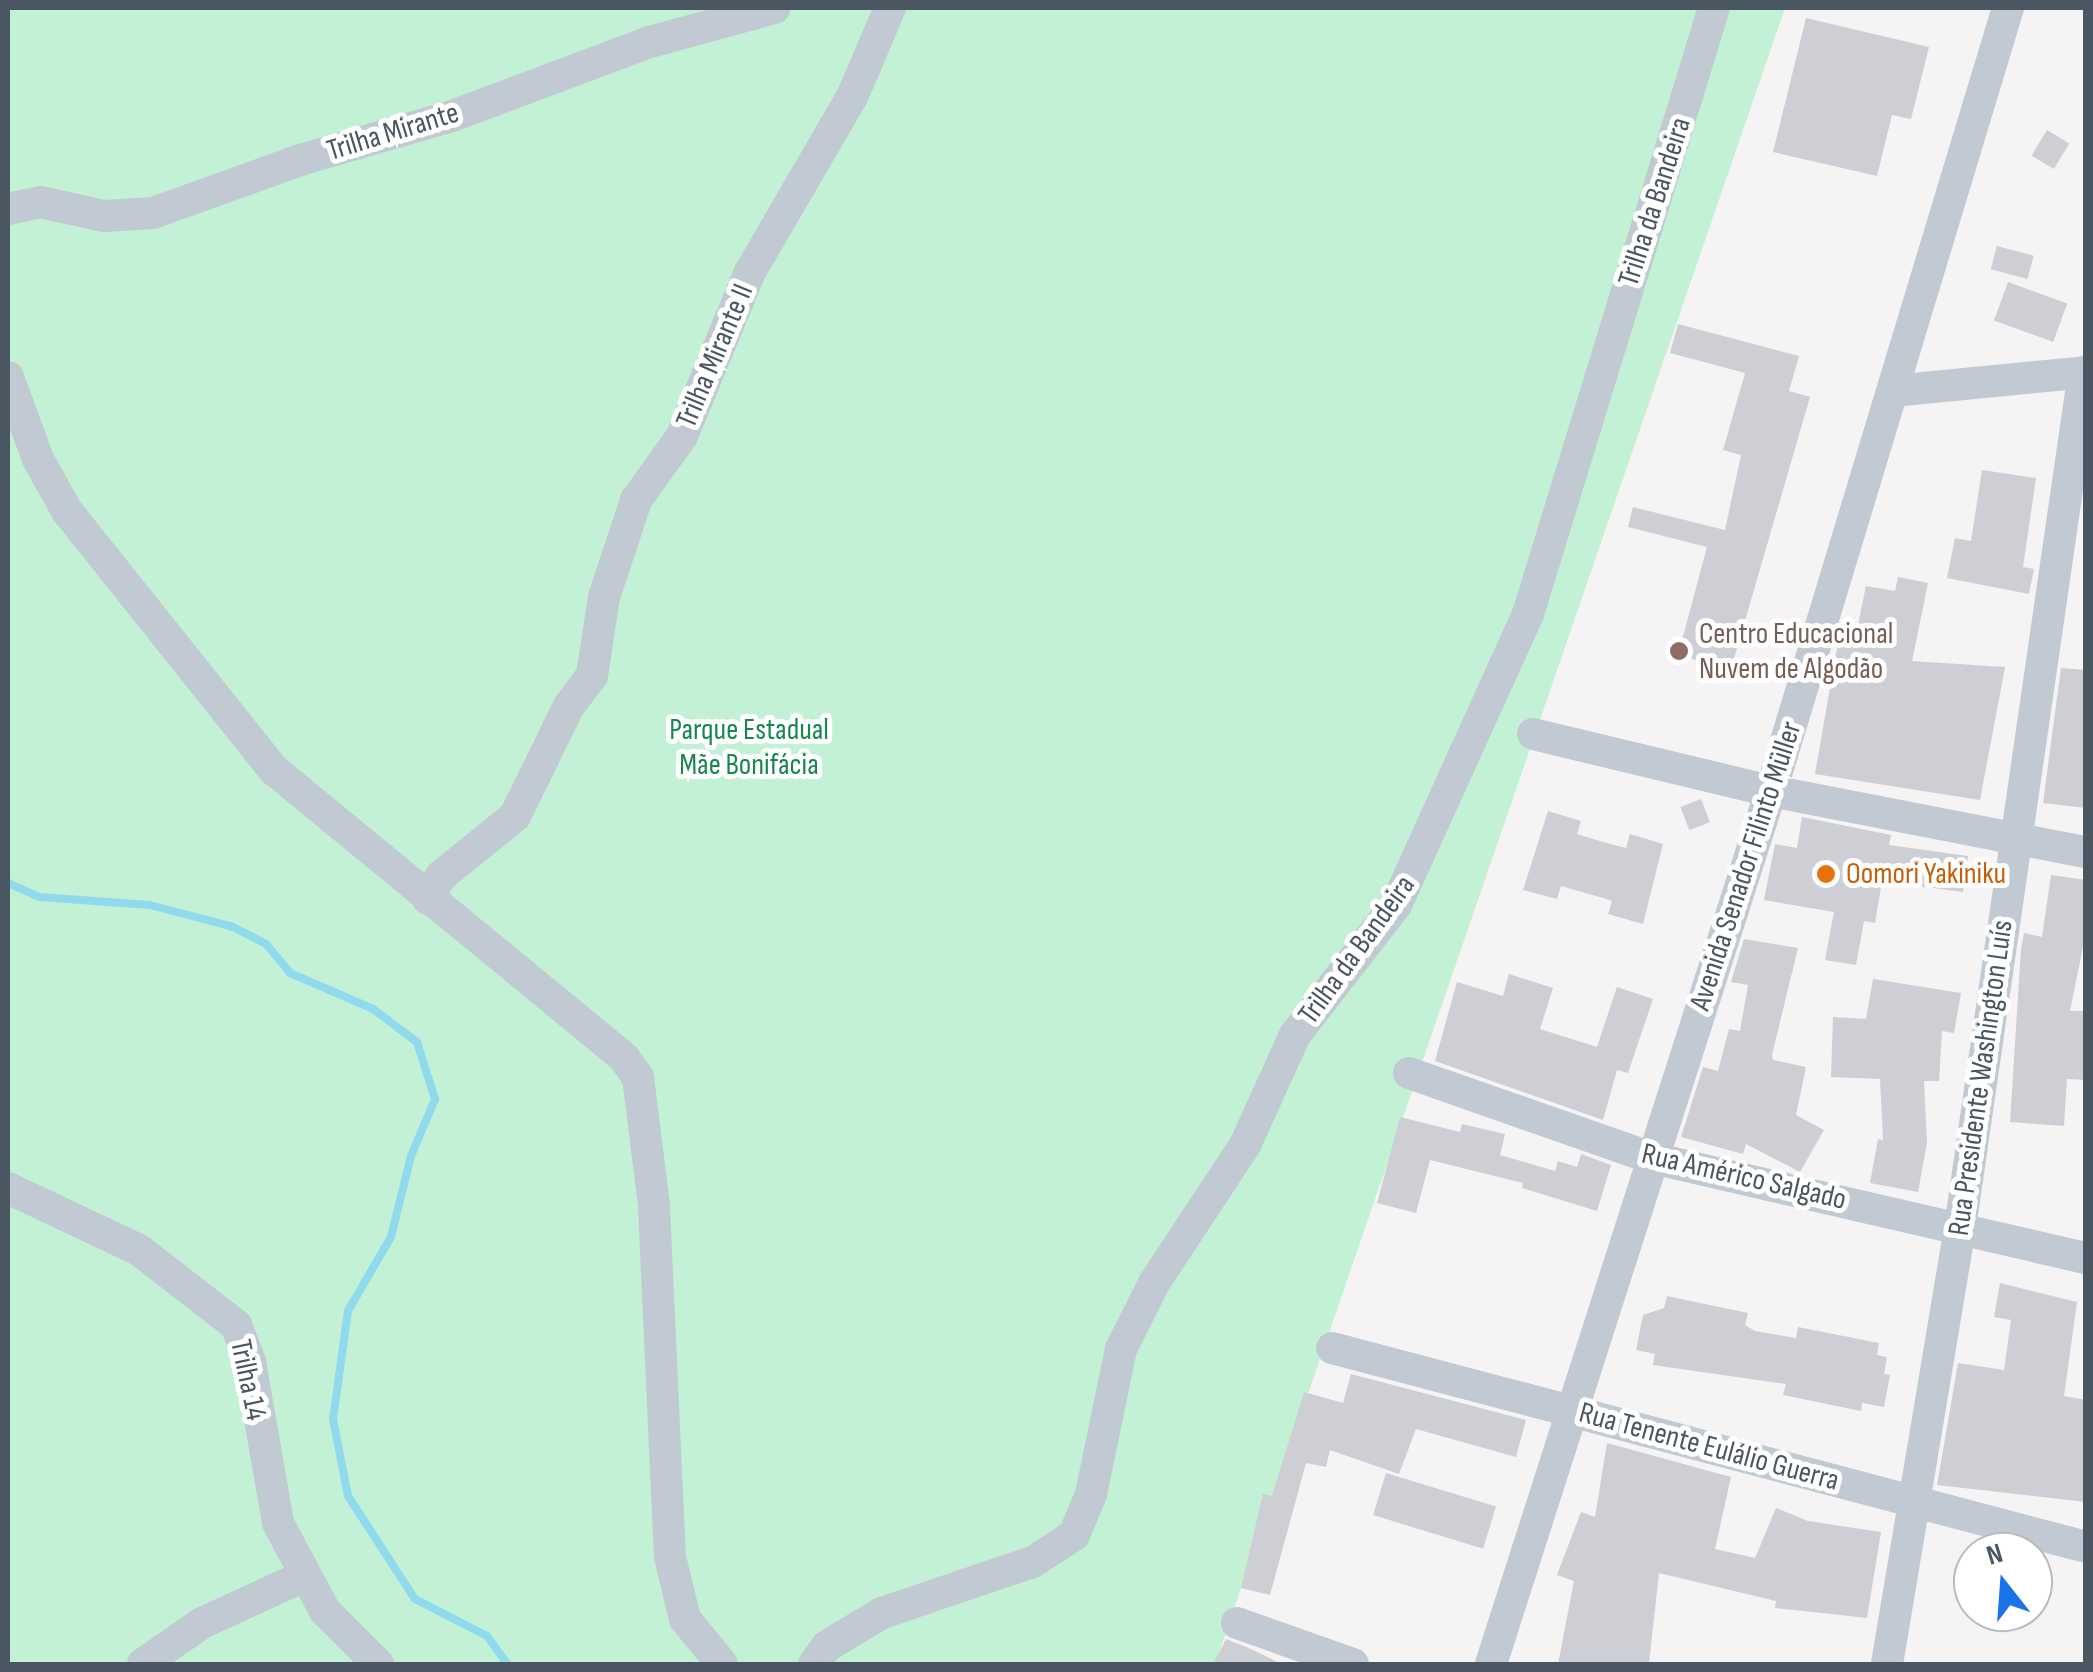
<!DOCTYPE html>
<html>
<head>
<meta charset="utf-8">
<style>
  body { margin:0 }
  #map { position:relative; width:2093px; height:1672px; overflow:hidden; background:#f5f3f3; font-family:"Sofia Sans Condensed",sans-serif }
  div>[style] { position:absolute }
  .green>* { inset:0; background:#c3f1d5 }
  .stream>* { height:8px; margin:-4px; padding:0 4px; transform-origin:4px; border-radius:4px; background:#90daee }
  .building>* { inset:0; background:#cdcfd5; transform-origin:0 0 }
  .minor>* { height:32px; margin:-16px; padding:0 16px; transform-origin:16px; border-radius:16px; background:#c1cad2 }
  .dots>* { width:28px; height:28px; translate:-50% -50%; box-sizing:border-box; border:5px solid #fff; border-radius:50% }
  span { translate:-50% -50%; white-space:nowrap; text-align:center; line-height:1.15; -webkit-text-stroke:10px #fff; paint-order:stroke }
  .street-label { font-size:30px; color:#4a5661 }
  .education-label { font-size:30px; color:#785e54 }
  .left { translate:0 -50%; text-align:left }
  .park-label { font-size:30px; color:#17864f }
  .food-label { font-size:30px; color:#c56008 }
  .frame { position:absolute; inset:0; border:10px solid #4a5661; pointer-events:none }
  .north { position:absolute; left:1953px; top:1532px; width:100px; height:100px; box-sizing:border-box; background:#fff; border:2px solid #b7bbc0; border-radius:50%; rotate:343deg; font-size:28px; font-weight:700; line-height:40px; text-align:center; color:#4a5661 }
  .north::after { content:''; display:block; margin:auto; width:35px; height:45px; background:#1a73e8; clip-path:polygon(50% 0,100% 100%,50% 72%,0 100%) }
</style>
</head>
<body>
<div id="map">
  <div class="green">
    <div style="clip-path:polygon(8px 8px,1785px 8px,1215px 1664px,8px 1664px)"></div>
  </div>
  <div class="stream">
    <div style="left:8px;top:883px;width:34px;rotate:24deg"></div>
    <div style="left:39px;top:897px;width:111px;rotate:4.1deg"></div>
    <div style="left:150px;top:905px;width:86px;rotate:14.8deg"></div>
    <div style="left:233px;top:927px;width:37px;rotate:27deg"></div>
    <div style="left:266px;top:944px;width:38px;rotate:50deg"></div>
    <div style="left:290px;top:973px;width:90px;rotate:23.4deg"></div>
    <div style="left:373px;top:1009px;width:55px;rotate:36.9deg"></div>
    <div style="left:417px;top:1042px;width:60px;rotate:72.5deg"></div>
    <div style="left:435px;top:1099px;width:62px;rotate:112.8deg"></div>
    <div style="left:411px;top:1156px;width:83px;rotate:103.9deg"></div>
    <div style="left:391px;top:1237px;width:86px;rotate:120.2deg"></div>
    <div style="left:348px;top:1311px;width:109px;rotate:97.9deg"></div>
    <div style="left:333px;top:1419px;width:78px;rotate:79deg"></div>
    <div style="left:348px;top:1496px;width:123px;rotate:57deg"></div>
    <div style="left:415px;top:1599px;width:81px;rotate:27.2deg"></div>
    <div style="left:487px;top:1636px;width:34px;rotate:54deg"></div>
  </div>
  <div class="building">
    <div style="clip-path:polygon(1806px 18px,1929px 47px,1911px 119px,1892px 115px,1877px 176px,1773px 152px)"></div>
    <div style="left:2047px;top:130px;width:26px;height:30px;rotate:31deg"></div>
    <div style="left:1997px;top:246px;width:38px;height:24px;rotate:15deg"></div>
    <div style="left:2008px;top:282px;width:63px;height:41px;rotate:20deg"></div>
    <div style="clip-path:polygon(1678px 324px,1799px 356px,1789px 391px,1810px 397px,1731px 669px,1678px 655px,1707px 547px,1628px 527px,1633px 507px,1725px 530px,1741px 455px,1723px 450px,1745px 373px,1670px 353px)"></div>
    <div style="clip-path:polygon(1982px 470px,2036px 478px,2023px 567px,2034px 569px,2029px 594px,1947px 578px,1955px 538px,1971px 541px)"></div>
    <div style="clip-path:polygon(1898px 577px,1928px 583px,1912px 661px,2005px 667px,1980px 800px,1815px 774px,1839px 636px,1855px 639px,1866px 586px,1895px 591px)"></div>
    <div style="clip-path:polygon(2061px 668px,2086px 670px,2086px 808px,2043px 803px)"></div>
    <div style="left:1701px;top:799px;width:25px;height:22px;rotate:69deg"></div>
    <div style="clip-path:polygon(1548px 811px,1581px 821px,1577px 834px,1603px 842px,1626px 848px,1630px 834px,1663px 844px,1643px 924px,1608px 914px,1612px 901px,1603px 898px,1561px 886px,1557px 899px,1523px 890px)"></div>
    <div style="clip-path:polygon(1802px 817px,1891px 835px,1889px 845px,1968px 856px,1963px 892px,1882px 881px,1875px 923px,1864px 921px,1856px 965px,1825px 960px,1834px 912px,1764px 900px,1775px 844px,1797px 848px)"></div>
    <div style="clip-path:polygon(2051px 875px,2086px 880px,2086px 932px,2070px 1011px,2086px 1011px,2086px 1080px,2067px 1079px,2064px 1126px,2010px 1122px,2021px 949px,2024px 933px,2042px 937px)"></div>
    <div style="clip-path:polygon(1744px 939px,1798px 948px,1772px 1055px,1773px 1060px,1806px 1067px,1796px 1115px,1824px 1130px,1800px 1172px,1746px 1144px,1743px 1154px,1681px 1137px,1703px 1067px,1718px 1071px,1729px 1029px,1740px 1031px,1748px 985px,1731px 982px)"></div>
    <div style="clip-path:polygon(1509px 974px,1553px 988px,1540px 1029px,1597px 1047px,1617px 987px,1653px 999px,1628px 1073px,1617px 1070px,1603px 1120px,1435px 1061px,1457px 982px,1503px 996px)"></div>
    <div style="clip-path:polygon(1873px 979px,1961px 993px,1954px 1033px,1942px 1031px,1939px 1081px,1924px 1081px,1927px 1143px,1918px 1192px,1870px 1183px,1878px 1139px,1883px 1140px,1880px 1079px,1831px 1077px,1833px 1017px,1866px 1019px)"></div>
    <div style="clip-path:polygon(1400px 1117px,1460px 1132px,1462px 1124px,1505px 1134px,1500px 1155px,1555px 1171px,1558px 1161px,1577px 1167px,1581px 1154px,1611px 1165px,1597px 1211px,1522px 1188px,1523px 1183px,1430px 1160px,1416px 1213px,1377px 1203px)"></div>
    <div style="clip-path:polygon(2000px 1283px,2077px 1302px,2064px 1396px,2086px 1400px,2086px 1502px,1937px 1485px,1958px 1363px,2004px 1370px,2011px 1320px,1994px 1317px)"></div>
    <div style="clip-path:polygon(1667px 1296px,1748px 1313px,1745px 1325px,1755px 1331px,1796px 1338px,1798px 1327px,1879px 1343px,1877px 1355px,1887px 1357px,1884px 1374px,1890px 1375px,1884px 1407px,1862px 1403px,1861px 1411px,1783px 1395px,1786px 1384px,1653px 1365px,1655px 1354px,1636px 1350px,1643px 1315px,1664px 1308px)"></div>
    <div style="clip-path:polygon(1351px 1374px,1526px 1420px,1516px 1457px,1416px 1429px,1399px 1474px,1330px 1450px,1326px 1467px,1306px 1463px,1270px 1595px,1241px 1588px,1263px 1494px,1272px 1496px,1304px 1392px,1343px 1403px)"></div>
    <div style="clip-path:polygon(1607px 1443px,1731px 1477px,1715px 1549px,1755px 1558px,1776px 1508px,1808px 1521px,1881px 1532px,1867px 1618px,1775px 1608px,1776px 1601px,1659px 1573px,1649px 1664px,1558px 1664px,1574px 1581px,1557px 1575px,1581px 1512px,1595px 1517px)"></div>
    <div style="left:1386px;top:1473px;width:115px;height:44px;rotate:17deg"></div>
    <div style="clip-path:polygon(1226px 1639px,1251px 1649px,1282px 1664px,1213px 1664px)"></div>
  </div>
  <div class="minor">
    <div style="left:8px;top:209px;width:33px;rotate:-12deg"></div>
    <div style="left:40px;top:202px;width:66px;rotate:12.3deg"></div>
    <div style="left:104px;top:216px;width:49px;rotate:-3.5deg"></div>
    <div style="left:153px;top:213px;width:156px;rotate:-19.8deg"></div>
    <div style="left:300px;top:160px;width:158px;rotate:-16.1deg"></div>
    <div style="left:452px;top:116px;width:211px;rotate:-20.5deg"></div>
    <div style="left:650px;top:42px;width:129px;rotate:-15.3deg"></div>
    <div style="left:8px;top:377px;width:87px;rotate:69.9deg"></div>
    <div style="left:38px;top:459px;width:60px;rotate:60.9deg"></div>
    <div style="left:67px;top:511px;width:332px;rotate:51.4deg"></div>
    <div style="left:274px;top:770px;width:453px;rotate:39.4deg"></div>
    <div style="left:624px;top:1058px;width:24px;rotate:54deg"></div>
    <div style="left:638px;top:1077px;width:130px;rotate:82.9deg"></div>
    <div style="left:654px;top:1206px;width:351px;rotate:87.4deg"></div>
    <div style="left:670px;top:1557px;width:64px;rotate:76.4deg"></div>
    <div style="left:685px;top:1619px;width:58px;rotate:50.6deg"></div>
    <div style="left:1893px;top:391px;width:194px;rotate:-5.6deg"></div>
    <div style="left:1533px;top:734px;width:245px;rotate:13.5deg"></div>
    <div style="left:1771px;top:791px;width:321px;rotate:11deg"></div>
    <div style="left:428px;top:899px;width:26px;rotate:-61deg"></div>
    <div style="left:441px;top:876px;width:95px;rotate:-39deg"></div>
    <div style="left:515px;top:816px;width:123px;rotate:-63.9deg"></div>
    <div style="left:569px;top:706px;width:38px;rotate:-53deg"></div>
    <div style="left:592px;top:676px;width:80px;rotate:-81.4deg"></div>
    <div style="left:604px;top:597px;width:102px;rotate:-71.7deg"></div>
    <div style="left:636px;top:500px;width:79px;rotate:-54.3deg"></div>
    <div style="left:682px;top:436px;width:178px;rotate:-67.5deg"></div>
    <div style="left:750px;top:272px;width:203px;rotate:-59.8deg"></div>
    <div style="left:852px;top:97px;width:97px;rotate:-66.9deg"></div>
    <div style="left:1409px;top:1073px;width:257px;rotate:19.3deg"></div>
    <div style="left:1652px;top:1158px;width:445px;rotate:13deg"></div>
    <div style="left:8px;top:1188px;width:145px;rotate:25.3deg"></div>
    <div style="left:139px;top:1250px;width:123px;rotate:37.7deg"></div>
    <div style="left:236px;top:1325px;width:40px;rotate:69deg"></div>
    <div style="left:250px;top:1362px;width:163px;rotate:80.1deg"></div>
    <div style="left:278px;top:1523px;width:100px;rotate:61.9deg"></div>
    <div style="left:325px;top:1611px;width:75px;rotate:45deg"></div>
    <div style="left:1332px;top:1348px;width:780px;rotate:14.78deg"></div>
    <div style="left:1237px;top:1623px;width:123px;rotate:19.5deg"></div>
    <div style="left:143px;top:1664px;width:72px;rotate:-34.8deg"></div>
    <div style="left:202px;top:1623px;width:110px;rotate:-24.7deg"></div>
    <div style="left:814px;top:1664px;width:22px;rotate:-54deg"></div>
    <div style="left:827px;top:1646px;width:64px;rotate:-31deg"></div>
    <div style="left:882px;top:1613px;width:159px;rotate:-18.7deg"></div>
    <div style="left:1033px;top:1562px;width:49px;rotate:-33.4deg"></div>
    <div style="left:1074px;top:1535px;width:44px;rotate:-67.5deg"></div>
    <div style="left:1091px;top:1494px;width:148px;rotate:-78.3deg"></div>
    <div style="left:1121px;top:1349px;width:74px;rotate:-63.4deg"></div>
    <div style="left:1154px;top:1283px;width:165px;rotate:-56.6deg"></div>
    <div style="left:1245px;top:1145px;width:121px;rotate:-65.6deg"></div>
    <div style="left:1295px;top:1035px;width:165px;rotate:-52.2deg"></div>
    <div style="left:1396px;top:905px;width:320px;rotate:-65.6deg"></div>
    <div style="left:1528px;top:614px;width:634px;rotate:-72.94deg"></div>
    <div style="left:1491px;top:1664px;width:917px;rotate:-72.22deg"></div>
    <div style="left:1771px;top:791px;width:818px;rotate:-73.16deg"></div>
    <div style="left:1887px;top:1664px;width:442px;rotate:-80.5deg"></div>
    <div style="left:1960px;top:1228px;width:865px;rotate:-81.76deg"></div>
  </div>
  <div class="dots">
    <div style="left:1679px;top:651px;background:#8d6e63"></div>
    <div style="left:1826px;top:874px;background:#e8710a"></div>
  </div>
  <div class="street-label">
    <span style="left:393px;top:132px;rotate:-17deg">Trilha Mirante</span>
    <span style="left:1655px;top:202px;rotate:-72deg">Trilha da Bandeira</span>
    <span style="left:715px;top:356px;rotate:-67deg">Trilha Mirante II</span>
    <span style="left:1746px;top:866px;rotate:-72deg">Avenida Senador Filinto Müller</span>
    <span style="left:1357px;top:950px;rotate:-54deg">Trilha da Bandeira</span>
    <span style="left:1981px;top:1078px;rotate:-82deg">Rua Presidente Washington Luís</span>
    <span style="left:1744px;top:1177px;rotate:13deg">Rua Américo Salgado</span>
    <span style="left:248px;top:1380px;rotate:78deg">Trilha 14</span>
    <span style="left:1709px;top:1447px;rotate:15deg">Rua Tenente Eulálio Guerra</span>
  </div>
  <div class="education-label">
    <span class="left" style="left:1699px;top:651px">Centro Educacional<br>Nuvem de Algodão</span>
  </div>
  <div class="park-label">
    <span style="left:749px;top:747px">Parque Estadual<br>Mãe Bonifácia</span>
  </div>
  <div class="food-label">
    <span class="left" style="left:1846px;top:874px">Oomori Yakiniku</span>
  </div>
  <div class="frame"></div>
  <div class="north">N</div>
</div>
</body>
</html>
